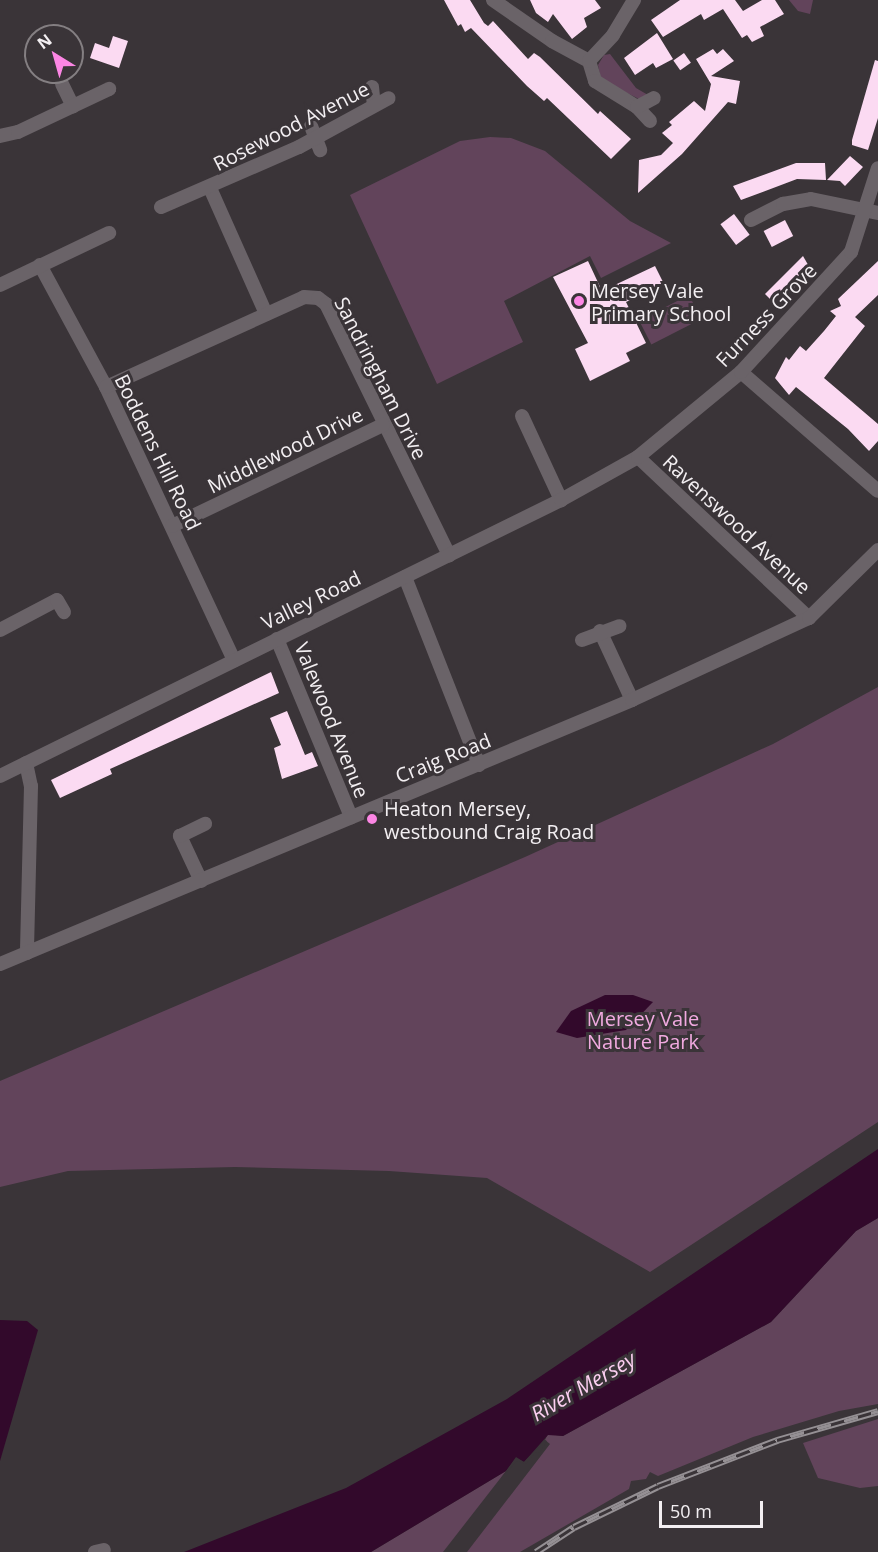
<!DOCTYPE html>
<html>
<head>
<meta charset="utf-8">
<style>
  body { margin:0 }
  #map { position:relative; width:878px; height:1552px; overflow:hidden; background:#3a3438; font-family:"Open Sans",sans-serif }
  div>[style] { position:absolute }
  .green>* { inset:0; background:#62445b; transform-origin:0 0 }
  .water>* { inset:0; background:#32092b }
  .pier>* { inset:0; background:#3a3438 }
  .building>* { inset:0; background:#fbdaf2; transform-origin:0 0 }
  .minor>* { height:14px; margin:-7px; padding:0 7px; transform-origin:7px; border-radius:7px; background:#6a6368 }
  .rail>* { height:7px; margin-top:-3.5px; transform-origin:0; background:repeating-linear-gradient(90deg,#3a3438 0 14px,#959094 0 28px); box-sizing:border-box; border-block:2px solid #959094 }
  .dots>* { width:16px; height:16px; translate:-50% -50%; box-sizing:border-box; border:3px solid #3a3438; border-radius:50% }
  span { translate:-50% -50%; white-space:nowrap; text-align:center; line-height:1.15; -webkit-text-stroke:6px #3a3438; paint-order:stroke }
  .street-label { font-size:20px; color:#f3eff2 }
  .poi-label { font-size:20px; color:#f3eff2 }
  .left { translate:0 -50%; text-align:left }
  .park-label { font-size:20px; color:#f1a9e0 }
  .water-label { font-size:21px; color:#fccff1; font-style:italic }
  .north { position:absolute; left:24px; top:24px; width:60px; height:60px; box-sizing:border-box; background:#3a3438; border:2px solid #847f82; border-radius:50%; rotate:323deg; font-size:16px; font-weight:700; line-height:24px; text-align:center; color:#f3eff2 }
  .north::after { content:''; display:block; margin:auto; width:21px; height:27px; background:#fc86e4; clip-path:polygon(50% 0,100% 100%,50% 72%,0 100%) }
  .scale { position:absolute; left:659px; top:1501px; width:104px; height:27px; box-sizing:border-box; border:3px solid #f3eff2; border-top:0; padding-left:8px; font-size:18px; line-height:21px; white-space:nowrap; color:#f3eff2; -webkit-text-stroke:4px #3a3438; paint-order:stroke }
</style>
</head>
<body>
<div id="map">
  <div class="green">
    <div style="clip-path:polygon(789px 0,813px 0,810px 14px,798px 11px)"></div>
    <div style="clip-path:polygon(610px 54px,636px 88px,648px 95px,641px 100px,601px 80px,598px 65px,604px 55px)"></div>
    <div style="clip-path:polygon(490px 137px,511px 138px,545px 151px,630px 221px,671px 243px,601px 278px,590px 256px,504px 301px,523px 342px,437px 384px,350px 195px,460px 141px)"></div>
    <div style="left:689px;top:295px;width:27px;height:56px;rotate:63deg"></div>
    <div style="clip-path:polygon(878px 687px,878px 1122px,650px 1272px,487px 1178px,389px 1171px,235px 1167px,68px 1171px,0 1187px,0 1081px,525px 857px,773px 744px)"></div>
    <div style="clip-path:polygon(878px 1218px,878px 1404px,839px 1411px,753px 1437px,658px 1476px,650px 1472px,646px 1479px,631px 1481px,629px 1489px,520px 1552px,467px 1552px,550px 1444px,545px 1440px,548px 1434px,563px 1436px,771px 1322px,856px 1231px)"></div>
    <div style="clip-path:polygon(878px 1419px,878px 1486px,860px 1488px,818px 1478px,803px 1443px)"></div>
    <div style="clip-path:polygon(506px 1471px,443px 1552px,371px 1552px)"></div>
  </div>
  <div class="water">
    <div style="clip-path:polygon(605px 995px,633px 995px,653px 1002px,626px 1030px,577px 1038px,556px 1032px,571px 1011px)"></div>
    <div style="clip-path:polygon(878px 1149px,878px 1218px,856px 1231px,771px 1322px,563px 1436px,548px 1435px,524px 1462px,516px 1458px,506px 1471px,371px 1552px,184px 1552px,346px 1488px,507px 1399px)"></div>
    <div style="clip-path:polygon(0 1320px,27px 1321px,38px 1330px,0 1461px)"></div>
  </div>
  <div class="pier">
    <div style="clip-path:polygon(545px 1440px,547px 1441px,540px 1452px,535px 1453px,526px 1464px,517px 1461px,501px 1478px,516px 1457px,524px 1462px)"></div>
  </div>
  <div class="building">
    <div style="clip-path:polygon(444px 0,470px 0,484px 23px,488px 26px,493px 21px,528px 59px,534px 53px,540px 57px,598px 114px,600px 111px,631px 139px,611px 159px,547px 98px,544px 101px,527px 86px,471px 28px,465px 32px,461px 24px,458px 26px)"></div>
    <div style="clip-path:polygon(530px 0,595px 0,601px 8px,584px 18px,587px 27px,572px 39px,553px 14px,548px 22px,536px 13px)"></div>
    <div style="clip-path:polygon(680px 0,735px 0,743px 11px,762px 0,775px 0,784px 14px,760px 27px,764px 36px,752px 42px,747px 35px,742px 38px,723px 9px,704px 20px,701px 14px,663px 37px,651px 20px)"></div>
    <div style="clip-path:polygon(657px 33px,673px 59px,656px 68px,653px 63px,635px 75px,624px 58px)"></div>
    <div style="clip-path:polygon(113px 36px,128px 41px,119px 68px,90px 58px,95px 43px,109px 48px)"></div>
    <div style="clip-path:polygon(713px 49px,717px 54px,723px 49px,734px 61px,711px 76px,740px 81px,736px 104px,728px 102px,682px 154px,638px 193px,639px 160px,661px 155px,673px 143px,662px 133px,672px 125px,669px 122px,694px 101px,705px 111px,711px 84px,696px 59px)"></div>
    <div style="left:684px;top:53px;width:12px;height:13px;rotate:55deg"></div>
    <div style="clip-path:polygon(875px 60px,878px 61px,878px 118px,868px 150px,852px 145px,852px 140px)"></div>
    <div style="clip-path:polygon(850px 156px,863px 167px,845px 186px,840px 181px,827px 180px)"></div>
    <div style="clip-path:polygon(796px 163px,825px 163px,826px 180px,797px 179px,741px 200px,733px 186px)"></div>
    <div style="left:734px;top:214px;width:26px;height:17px;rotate:53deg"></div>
    <div style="left:785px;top:220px;width:18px;height:24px;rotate:63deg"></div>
    <div style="clip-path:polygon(803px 256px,811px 270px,777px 306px,765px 294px)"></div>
    <div style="clip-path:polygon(588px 261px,602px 291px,655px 266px,664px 284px,626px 302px,646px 343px,626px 353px,630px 361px,590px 381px,575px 349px,588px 343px,553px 277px)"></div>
    <div style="clip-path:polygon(878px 261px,878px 295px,855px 317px,865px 326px,824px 378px,878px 424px,878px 441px,869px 451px,848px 429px,796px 387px,789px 395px,775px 378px,786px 357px,789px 360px,800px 346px,806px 351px,824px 331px,836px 316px,830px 311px,841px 306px,838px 299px)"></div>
    <div style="clip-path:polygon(271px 672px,279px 693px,110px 769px,112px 774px,60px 798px,51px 780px)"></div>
    <div style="clip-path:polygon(287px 711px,305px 755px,312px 752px,318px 766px,282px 779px,274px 748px,281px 745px,270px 718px)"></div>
  </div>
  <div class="minor">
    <div style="left:493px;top:0;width:72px;rotate:34.8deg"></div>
    <div style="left:552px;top:41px;width:42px;rotate:28.4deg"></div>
    <div style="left:589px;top:61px;width:21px;rotate:73deg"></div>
    <div style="left:595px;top:81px;width:49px;rotate:31.8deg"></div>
    <div style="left:637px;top:107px;width:19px;rotate:47deg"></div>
    <div style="left:589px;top:61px;width:35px;rotate:-47deg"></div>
    <div style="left:613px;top:35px;width:41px;rotate:-59deg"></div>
    <div style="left:62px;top:84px;width:25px;rotate:64deg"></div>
    <div style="left:372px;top:87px;width:18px;rotate:84deg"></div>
    <div style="left:637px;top:107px;width:19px;rotate:-28deg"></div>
    <div style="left:311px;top:126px;width:26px;rotate:69deg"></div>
    <div style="left:0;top:136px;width:18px;rotate:-13deg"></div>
    <div style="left:18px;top:132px;width:101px;rotate:-25.3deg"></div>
    <div style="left:210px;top:188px;width:138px;rotate:66deg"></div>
    <div style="left:161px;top:207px;width:150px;rotate:-23.5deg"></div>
    <div style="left:299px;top:147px;width:102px;rotate:-28.6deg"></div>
    <div style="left:751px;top:220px;width:36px;rotate:-27deg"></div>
    <div style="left:783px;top:204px;width:28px;rotate:-10deg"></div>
    <div style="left:811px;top:199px;width:68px;rotate:11.8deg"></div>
    <div style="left:40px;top:265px;width:139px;rotate:61.6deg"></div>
    <div style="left:106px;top:387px;width:302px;rotate:64.9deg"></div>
    <div style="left:0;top:285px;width:121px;rotate:-25.5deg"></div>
    <div style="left:741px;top:372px;width:181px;rotate:41deg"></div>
    <div style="left:106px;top:387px;width:217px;rotate:-24.4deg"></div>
    <div style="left:304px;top:297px;width:14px;rotate:4deg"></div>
    <div style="left:318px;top:298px;width:10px;rotate:37deg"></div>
    <div style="left:326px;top:304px;width:280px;rotate:63.9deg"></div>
    <div style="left:522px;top:416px;width:93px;rotate:65.1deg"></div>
    <div style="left:638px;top:457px;width:235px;rotate:43.3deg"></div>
    <div style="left:172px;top:526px;width:234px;rotate:-25.6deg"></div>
    <div style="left:405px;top:577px;width:202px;rotate:68.5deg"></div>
    <div style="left:0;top:630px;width:64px;rotate:-27.8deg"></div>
    <div style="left:57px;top:600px;width:14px;rotate:60deg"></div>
    <div style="left:600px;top:631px;width:76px;rotate:65.1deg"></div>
    <div style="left:277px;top:639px;width:193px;rotate:67.4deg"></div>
    <div style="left:582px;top:640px;width:40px;rotate:-20.2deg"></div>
    <div style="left:26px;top:763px;width:24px;rotate:78deg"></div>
    <div style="left:31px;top:786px;width:167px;rotate:91.4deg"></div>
    <div style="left:0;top:776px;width:625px;rotate:-26.2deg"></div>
    <div style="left:561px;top:500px;width:88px;rotate:-29.2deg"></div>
    <div style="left:638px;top:457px;width:134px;rotate:-39.5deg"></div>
    <div style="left:741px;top:372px;width:163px;rotate:-47.5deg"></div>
    <div style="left:851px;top:252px;width:88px;rotate:-72.2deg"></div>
    <div style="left:201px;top:881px;width:50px;rotate:-115deg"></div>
    <div style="left:180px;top:836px;width:28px;rotate:-26deg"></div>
    <div style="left:0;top:964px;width:685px;rotate:-22.67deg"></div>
    <div style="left:632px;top:700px;width:195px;rotate:-24.9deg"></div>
    <div style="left:809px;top:618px;width:97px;rotate:-44.6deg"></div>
    <div style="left:95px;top:1552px;width:9px;rotate:-13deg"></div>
  </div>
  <div class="rail">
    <div style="left:536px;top:1552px;width:45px;rotate:-33.3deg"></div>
    <div style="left:574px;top:1527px;width:93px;rotate:-26deg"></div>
    <div style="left:658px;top:1486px;width:128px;rotate:-21.1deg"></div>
    <div style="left:777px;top:1440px;width:105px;rotate:-16deg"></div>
  </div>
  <div class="dots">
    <div style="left:579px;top:301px;background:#fc86e4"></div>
    <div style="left:372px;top:819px;background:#fc86e4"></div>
  </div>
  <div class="street-label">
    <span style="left:291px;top:126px;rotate:-27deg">Rosewood Avenue</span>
    <span style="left:766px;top:315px;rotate:-46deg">Furness Grove</span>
    <span style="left:381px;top:378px;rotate:63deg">Sandringham Drive</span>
    <span style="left:285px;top:450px;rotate:-26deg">Middlewood Drive</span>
    <span style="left:158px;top:452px;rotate:64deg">Boddens Hill Road</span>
    <span style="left:737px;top:524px;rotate:43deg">Ravenswood Avenue</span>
    <span style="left:311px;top:600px;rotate:-26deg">Valley Road</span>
    <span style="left:332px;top:720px;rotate:68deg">Valewood Avenue</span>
    <span style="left:443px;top:758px;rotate:-22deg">Craig Road</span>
  </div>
  <div class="poi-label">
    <span class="left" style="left:591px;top:302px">Mersey Vale<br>Primary School</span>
    <span class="left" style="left:384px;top:820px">Heaton Mersey,<br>westbound Craig Road</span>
  </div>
  <div class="park-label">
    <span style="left:643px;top:1030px">Mersey Vale<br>Nature Park</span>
  </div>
  <div class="water-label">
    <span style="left:583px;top:1386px;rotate:-30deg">River Mersey</span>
  </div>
  <div class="north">N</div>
  <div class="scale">50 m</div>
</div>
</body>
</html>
